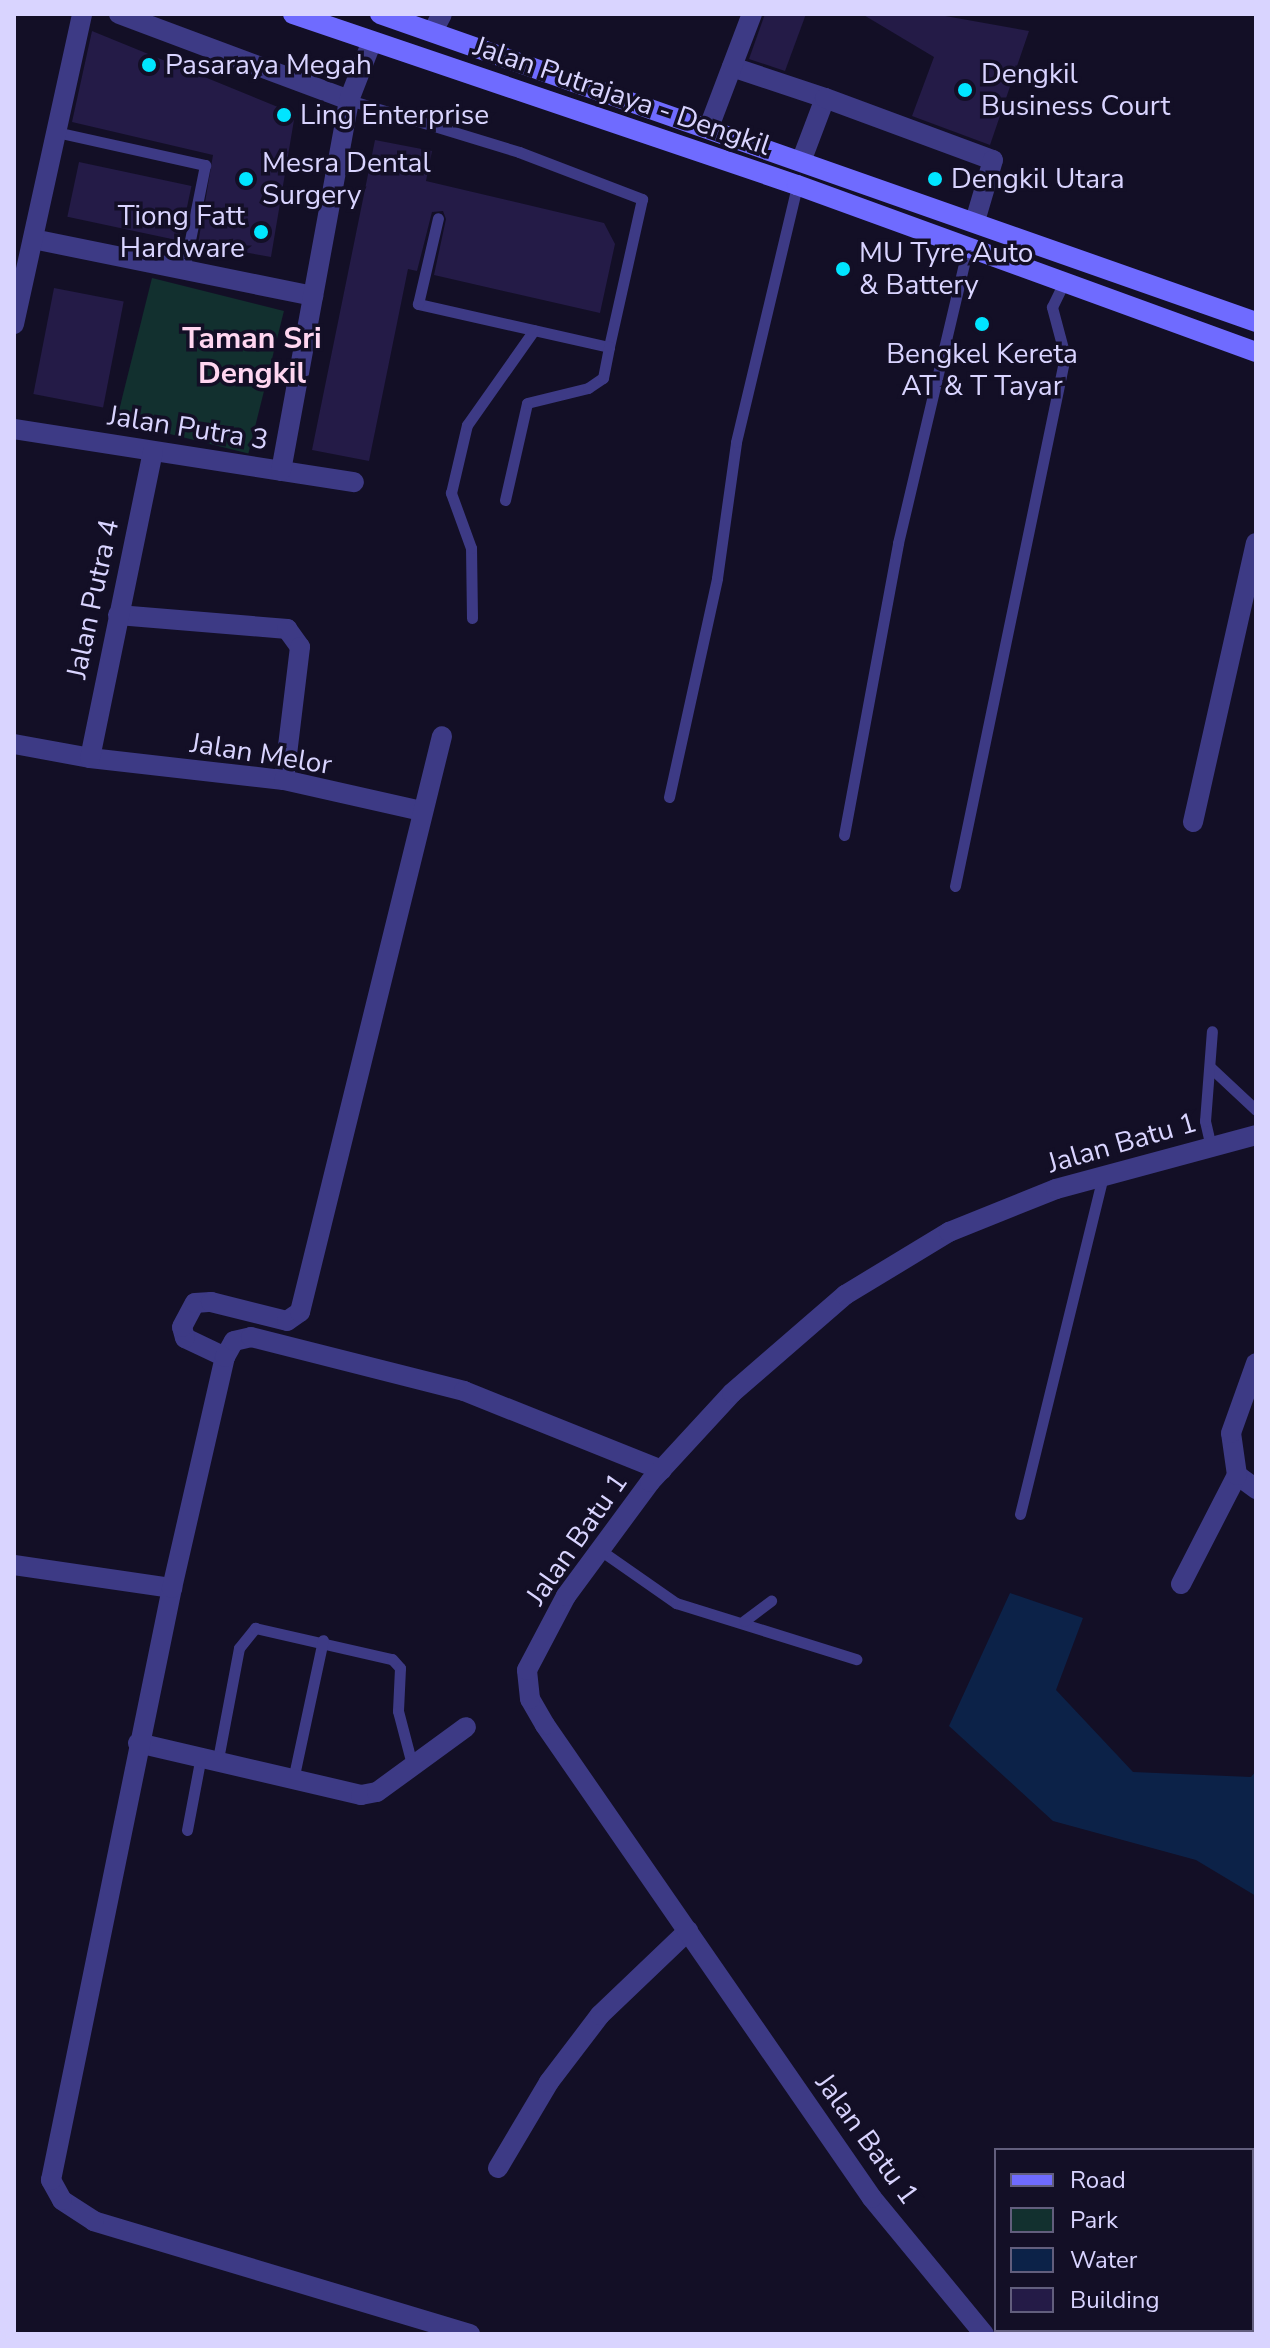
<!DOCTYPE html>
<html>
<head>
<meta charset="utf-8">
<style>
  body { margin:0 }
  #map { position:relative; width:1270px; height:2348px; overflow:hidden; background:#130f26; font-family:"Nunito Sans",sans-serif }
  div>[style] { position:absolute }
  .green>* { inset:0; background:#12302f; transform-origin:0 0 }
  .water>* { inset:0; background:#0c2248 }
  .building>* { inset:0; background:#241b47; transform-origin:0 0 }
  .lane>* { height:11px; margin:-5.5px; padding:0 5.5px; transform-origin:5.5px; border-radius:5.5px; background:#3d3a85 }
  .street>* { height:20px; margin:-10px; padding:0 10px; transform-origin:10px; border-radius:10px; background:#3d3a85 }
  .secondary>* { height:20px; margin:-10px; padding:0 10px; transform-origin:10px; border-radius:10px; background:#6f6bff }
  .dots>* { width:22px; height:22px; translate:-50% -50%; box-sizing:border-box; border:4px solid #130f26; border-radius:50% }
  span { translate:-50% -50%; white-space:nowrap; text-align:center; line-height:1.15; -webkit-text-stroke:7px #130f26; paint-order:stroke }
  .poi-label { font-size:28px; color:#d9d4ff }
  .left { translate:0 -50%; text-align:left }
  .right { translate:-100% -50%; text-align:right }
  .street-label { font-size:28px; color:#d9d4ff }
  .neighbourhood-label { font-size:30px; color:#ffd6f0; font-weight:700 }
  .frame { position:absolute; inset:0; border:16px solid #d9d4ff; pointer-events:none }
  .legend { position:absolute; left:994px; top:2148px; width:260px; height:184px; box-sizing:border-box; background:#130f26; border:2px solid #625e7d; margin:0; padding:10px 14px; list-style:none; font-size:24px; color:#d9d4ff }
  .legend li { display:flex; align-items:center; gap:16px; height:40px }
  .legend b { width:40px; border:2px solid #625e7d }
</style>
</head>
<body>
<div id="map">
  <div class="green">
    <div style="left:152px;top:278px;width:136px;height:147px;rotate:14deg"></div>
  </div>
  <div class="water">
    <div style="clip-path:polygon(1010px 1593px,1083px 1618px,1056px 1690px,1133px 1772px,1251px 1777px,1256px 1771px,1256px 1896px,1196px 1860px,1053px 1821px,949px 1726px)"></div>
  </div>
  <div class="building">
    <div style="clip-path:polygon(765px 14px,806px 14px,785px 71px,749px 59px)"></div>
    <div style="clip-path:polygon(862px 14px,934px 14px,1029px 31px,990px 145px,912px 116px,934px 57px)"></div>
    <div style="clip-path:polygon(92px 31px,295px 114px,271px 257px,198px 244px,213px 155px,72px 122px)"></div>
    <div style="clip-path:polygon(375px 140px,432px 151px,426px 181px,604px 223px,615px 244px,600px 313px,434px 275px,446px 219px,443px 211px,432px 212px,417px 271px,408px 269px,369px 461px,312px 450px)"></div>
    <div style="left:79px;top:162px;width:115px;height:56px;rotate:12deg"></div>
    <div style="left:54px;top:288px;width:71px;height:108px;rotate:11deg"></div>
  </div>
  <div class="lane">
    <div style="left:349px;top:100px;width:178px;rotate:17deg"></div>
    <div style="left:519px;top:152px;width:132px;rotate:20.9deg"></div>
    <div style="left:642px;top:199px;width:152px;rotate:102.6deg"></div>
    <div style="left:609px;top:347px;width:196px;rotate:-167.3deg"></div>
    <div style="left:418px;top:304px;width:88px;rotate:-76.9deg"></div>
    <div style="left:56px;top:132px;width:153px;rotate:12.5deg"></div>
    <div style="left:205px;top:165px;width:107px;rotate:101.3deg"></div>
    <div style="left:505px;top:500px;width:99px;rotate:-77.2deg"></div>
    <div style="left:527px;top:403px;width:63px;rotate:-13.8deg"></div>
    <div style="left:588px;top:388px;width:18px;rotate:-34deg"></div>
    <div style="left:603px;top:378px;width:32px;rotate:-79deg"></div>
    <div style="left:472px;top:618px;width:70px;rotate:-90.8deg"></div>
    <div style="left:471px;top:548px;width:59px;rotate:-110deg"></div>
    <div style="left:451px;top:493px;width:70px;rotate:-76.8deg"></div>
    <div style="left:467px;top:425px;width:116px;rotate:-54.8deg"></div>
    <div style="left:669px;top:797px;width:224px;rotate:-77.6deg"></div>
    <div style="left:717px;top:578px;width:137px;rotate:-82deg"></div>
    <div style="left:736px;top:442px;width:264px;rotate:-76.6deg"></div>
    <div style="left:844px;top:835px;width:297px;rotate:-79.5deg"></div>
    <div style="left:898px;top:543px;width:301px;rotate:-76.7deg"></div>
    <div style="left:955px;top:886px;width:541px;rotate:-78.27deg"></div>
    <div style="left:1065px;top:356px;width:51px;rotate:-104.9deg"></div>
    <div style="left:1052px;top:307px;width:25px;rotate:-64deg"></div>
    <div style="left:1210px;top:1067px;width:63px;rotate:43.1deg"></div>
    <div style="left:1211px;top:1147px;width:27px;rotate:-103deg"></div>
    <div style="left:1205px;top:1121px;width:90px;rotate:-85.6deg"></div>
    <div style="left:1020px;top:1514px;width:348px;rotate:-76.2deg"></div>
    <div style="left:600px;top:1550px;width:93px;rotate:34.9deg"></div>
    <div style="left:676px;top:1603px;width:189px;rotate:17.3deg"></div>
    <div style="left:744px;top:1621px;width:34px;rotate:-37deg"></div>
    <div style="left:218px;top:1759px;width:113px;rotate:-79.3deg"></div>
    <div style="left:239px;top:1648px;width:26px;rotate:-51deg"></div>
    <div style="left:255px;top:1628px;width:140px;rotate:12.8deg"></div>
    <div style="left:392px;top:1659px;width:12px;rotate:48deg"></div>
    <div style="left:400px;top:1668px;width:43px;rotate:92.7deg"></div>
    <div style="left:398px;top:1711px;width:59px;rotate:75.3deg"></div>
    <div style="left:293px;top:1780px;width:143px;rotate:-77.9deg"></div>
    <div style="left:187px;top:1830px;width:75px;rotate:-79.3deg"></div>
  </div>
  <div class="street">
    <div style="left:119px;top:14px;width:246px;rotate:20.5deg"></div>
    <div style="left:433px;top:31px;width:19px;rotate:-62deg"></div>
    <div style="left:732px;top:67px;width:98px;rotate:18.4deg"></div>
    <div style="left:709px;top:127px;width:121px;rotate:-69.2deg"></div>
    <div style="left:802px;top:159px;width:65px;rotate:-69.3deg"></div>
    <div style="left:825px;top:98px;width:179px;rotate:20.3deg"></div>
    <div style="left:993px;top:160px;width:64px;rotate:106.4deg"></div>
    <div style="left:33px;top:239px;width:286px;rotate:11.5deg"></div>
    <div style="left:14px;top:324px;width:317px;rotate:-77.6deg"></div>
    <div style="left:14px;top:429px;width:344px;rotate:8.9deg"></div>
    <div style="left:281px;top:471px;width:377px;rotate:-79.6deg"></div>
    <div style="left:349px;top:100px;width:63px;rotate:-68.7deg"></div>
    <div style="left:118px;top:615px;width:170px;rotate:4.7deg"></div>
    <div style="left:287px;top:629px;width:22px;rotate:54deg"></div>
    <div style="left:300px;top:647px;width:134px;rotate:96.9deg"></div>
    <div style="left:14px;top:744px;width:77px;rotate:10.4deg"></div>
    <div style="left:90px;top:758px;width:195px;rotate:6.5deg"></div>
    <div style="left:284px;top:780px;width:141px;rotate:12.7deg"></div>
    <div style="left:90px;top:758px;width:313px;rotate:-78.4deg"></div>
    <div style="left:1193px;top:822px;width:286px;rotate:-77.3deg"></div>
    <div style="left:225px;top:1357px;width:44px;rotate:-154.6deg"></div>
    <div style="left:185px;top:1338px;width:11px;rotate:-105deg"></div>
    <div style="left:182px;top:1327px;width:27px;rotate:-62deg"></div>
    <div style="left:195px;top:1303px;width:16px;rotate:-4deg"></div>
    <div style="left:211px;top:1302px;width:78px;rotate:14deg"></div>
    <div style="left:287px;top:1321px;width:16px;rotate:-35deg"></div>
    <div style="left:300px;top:1312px;width:593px;rotate:-76.15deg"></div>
    <div style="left:1237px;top:1475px;width:24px;rotate:36deg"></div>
    <div style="left:14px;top:1565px;width:160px;rotate:8.3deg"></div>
    <div style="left:1181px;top:1584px;width:123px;rotate:-62.8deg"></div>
    <div style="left:1237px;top:1475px;width:42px;rotate:-98.1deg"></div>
    <div style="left:1231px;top:1433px;width:74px;rotate:-70.3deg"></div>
    <div style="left:138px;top:1743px;width:229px;rotate:13.1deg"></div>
    <div style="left:361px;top:1795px;width:16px;rotate:-11deg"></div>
    <div style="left:377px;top:1792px;width:110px;rotate:-36.1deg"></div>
    <div style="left:498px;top:2168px;width:100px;rotate:-59.3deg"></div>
    <div style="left:549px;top:2082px;width:84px;rotate:-52.7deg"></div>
    <div style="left:600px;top:2015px;width:122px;rotate:-43.7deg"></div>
    <div style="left:470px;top:2334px;width:393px;rotate:-163.3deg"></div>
    <div style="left:94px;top:2221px;width:38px;rotate:-147deg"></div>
    <div style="left:62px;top:2200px;width:23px;rotate:-119deg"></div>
    <div style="left:51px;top:2180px;width:604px;rotate:-78.45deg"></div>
    <div style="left:172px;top:1588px;width:237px;rotate:-77.1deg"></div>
    <div style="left:225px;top:1357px;width:18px;rotate:-61deg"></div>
    <div style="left:234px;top:1341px;width:17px;rotate:-13deg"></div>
    <div style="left:251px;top:1337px;width:220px;rotate:14.2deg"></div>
    <div style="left:464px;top:1391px;width:213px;rotate:21.8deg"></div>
    <div style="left:984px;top:2334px;width:176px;rotate:-129.5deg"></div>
    <div style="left:872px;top:2198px;width:575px;rotate:-124.66deg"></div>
    <div style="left:545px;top:1725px;width:30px;rotate:-120deg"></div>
    <div style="left:530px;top:1699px;width:29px;rotate:-96deg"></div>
    <div style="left:527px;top:1670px;width:84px;rotate:-62.2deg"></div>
    <div style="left:566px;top:1596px;width:142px;rotate:-53.6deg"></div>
    <div style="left:650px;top:1482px;width:121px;rotate:-47.3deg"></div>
    <div style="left:732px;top:1393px;width:150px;rotate:-40.9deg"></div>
    <div style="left:845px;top:1295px;width:122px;rotate:-31.2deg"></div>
    <div style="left:949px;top:1232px;width:115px;rotate:-21.9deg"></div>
    <div style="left:1056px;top:1189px;width:207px;rotate:-15.1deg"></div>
  </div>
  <div class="secondary">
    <div style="left:293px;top:14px;width:532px;rotate:18.74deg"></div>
    <div style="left:797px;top:185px;width:488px;rotate:20deg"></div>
    <div style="left:380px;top:14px;width:929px;rotate:19.37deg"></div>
  </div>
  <div class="dots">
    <div style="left:149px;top:65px;background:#00e5ff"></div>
    <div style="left:965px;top:90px;background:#00e5ff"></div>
    <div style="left:284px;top:115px;background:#00e5ff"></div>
    <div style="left:246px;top:179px;background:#00e5ff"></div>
    <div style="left:935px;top:179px;background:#00e5ff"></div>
    <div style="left:261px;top:232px;background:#00e5ff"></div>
    <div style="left:843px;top:269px;background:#00e5ff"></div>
    <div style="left:982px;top:324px;background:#00e5ff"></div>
  </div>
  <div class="poi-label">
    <span class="left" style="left:165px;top:65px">Pasaraya Megah</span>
    <span class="left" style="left:981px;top:90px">Dengkil<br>Business Court</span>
    <span class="left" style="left:300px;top:115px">Ling Enterprise</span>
    <span class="left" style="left:262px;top:179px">Mesra Dental<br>Surgery</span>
    <span class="left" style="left:951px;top:179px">Dengkil Utara</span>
    <span class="right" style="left:245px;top:232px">Tiong Fatt<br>Hardware</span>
    <span class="left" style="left:859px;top:269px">MU Tyre Auto<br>&amp; Battery</span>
    <span style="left:982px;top:370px">Bengkel Kereta<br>AT &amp; T Tayar</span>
  </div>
  <div class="street-label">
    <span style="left:622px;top:96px;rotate:19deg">Jalan Putrajaya - Dengkil</span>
    <span style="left:188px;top:428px;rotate:9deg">Jalan Putra 3</span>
    <span style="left:93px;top:599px;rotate:-78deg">Jalan Putra 4</span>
    <span style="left:261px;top:754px;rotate:9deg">Jalan Melor</span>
    <span style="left:1122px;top:1143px;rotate:-16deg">Jalan Batu 1</span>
    <span style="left:577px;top:1539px;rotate:-55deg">Jalan Batu 1</span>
    <span style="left:867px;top:2139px;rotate:54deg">Jalan Batu 1</span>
  </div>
  <div class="neighbourhood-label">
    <span style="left:252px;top:356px">Taman Sri<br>Dengkil</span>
  </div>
  <div class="frame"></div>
  <ul class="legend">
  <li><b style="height:10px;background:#6f6bff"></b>Road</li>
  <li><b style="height:22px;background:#12302f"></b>Park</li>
  <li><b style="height:22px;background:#0c2248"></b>Water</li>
  <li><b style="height:22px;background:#241b47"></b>Building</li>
  </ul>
</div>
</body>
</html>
